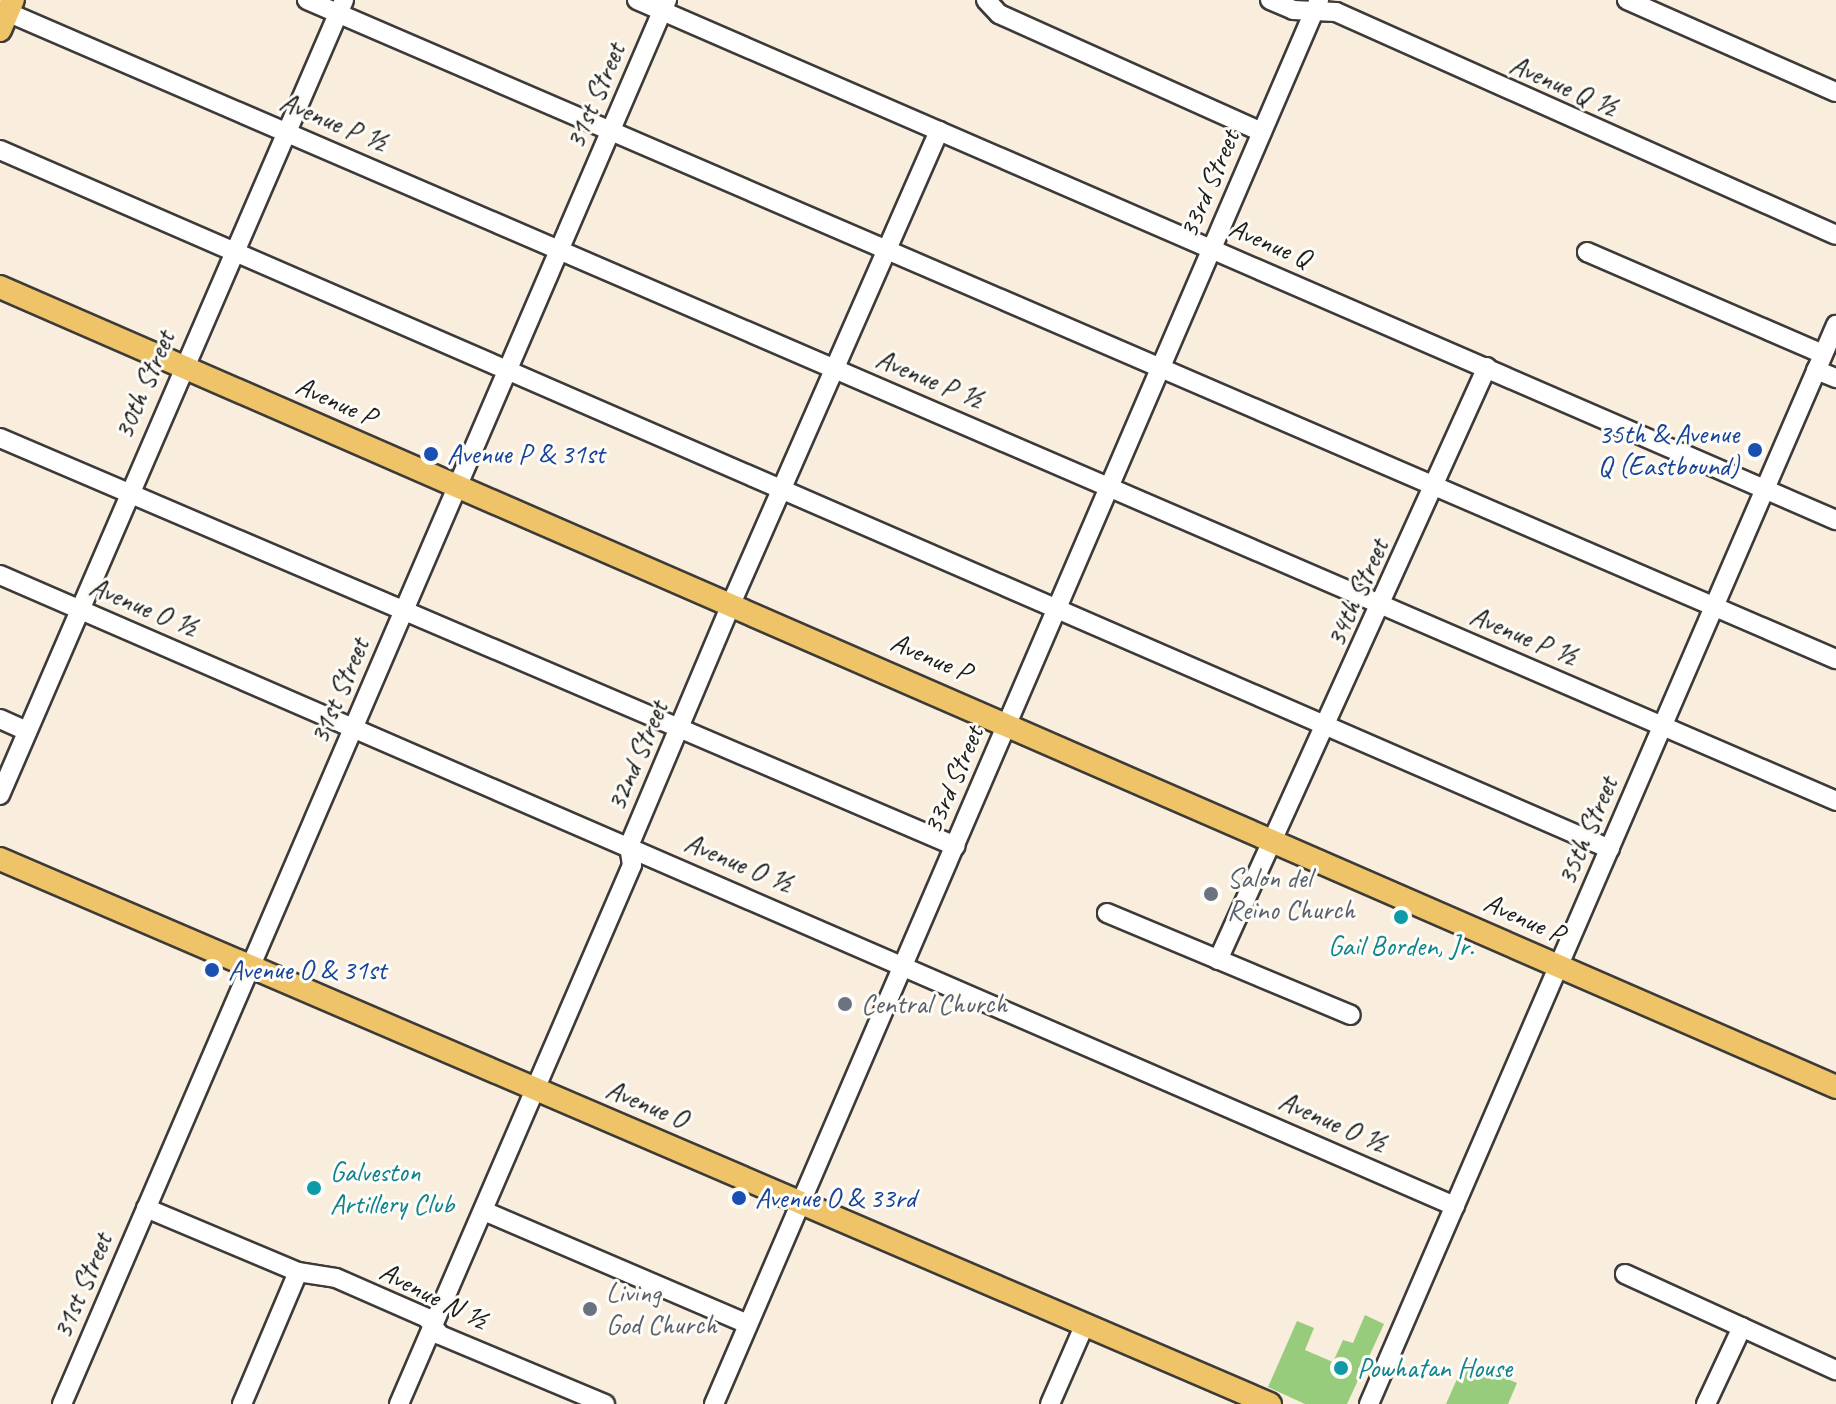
<!DOCTYPE html>
<html>
<head>
<meta charset="utf-8">
<style>
  body { margin:0 }
  #map { position:relative; width:1836px; height:1404px; overflow:hidden; background:#f9eddd; font-family:Caveat,sans-serif }
  div>[style] { position:absolute }
  .green>* { inset:0; background:#97cc7d }
  .roads { filter:drop-shadow(2px 0 #3d3b39) drop-shadow(-2px 0 #3d3b39) drop-shadow(0 2px #3d3b39) drop-shadow(0 -2px #3d3b39) }
  .minor>* { height:18px; margin:-9px; padding:0 9px; transform-origin:9px; border-radius:9px; background:#fff }
  .major>* { height:22px; margin:-11px; padding:0 11px; transform-origin:11px; border-radius:11px; background:#efc469 }
  .dots>* { width:22px; height:22px; translate:-50% -50%; box-sizing:border-box; border:4px solid #fdfcf7; border-radius:50% }
  span { translate:-50% -50%; white-space:nowrap; text-align:center; line-height:1.15; -webkit-text-stroke:6px #fdfcf7; paint-order:stroke }
  .street-label { font-size:28px; color:#1c1c1c }
  .transit-label { font-size:28px; color:#164399 }
  .right { translate:-100% -50%; text-align:right }
  .left { translate:0 -50%; text-align:left }
  .worship-label { font-size:28px; color:#5b616d }
  .culture-label { font-size:28px; color:#0d838f }
</style>
</head>
<body>
<div id="map">
  <div class="green">
    <div style="clip-path:polygon(1365px 1315px,1384px 1324px,1347px 1404px,1305px 1404px,1268px 1387px,1297px 1321px,1314px 1328px,1305px 1350px,1333px 1362px,1343px 1340px,1353px 1343px)"></div>
    <div style="clip-path:polygon(1465px 1361px,1517px 1383px,1508px 1404px,1446px 1404px)"></div>
  </div>
  <div class="roads">
    <div class="minor">
      <div style="left:307px;top:0;width:1665px;rotate:23.32deg"></div>
      <div style="left:637px;top:0;width:1307px;rotate:23.45deg"></div>
      <div style="left:986px;top:0;width:19px;rotate:47deg"></div>
      <div style="left:999px;top:14px;width:288px;rotate:24.2deg"></div>
      <div style="left:1270px;top:0;width:25px;rotate:23deg"></div>
      <div style="left:1293px;top:10px;width:43px;rotate:2.7deg"></div>
      <div style="left:1336px;top:12px;width:547px;rotate:24.04deg"></div>
      <div style="left:1627px;top:0;width:228px;rotate:23.8deg"></div>
      <div style="left:0;top:9px;width:2000px;rotate:23.33deg"></div>
      <div style="left:0;top:150px;width:1755px;rotate:23.47deg"></div>
      <div style="left:1587px;top:252px;width:257px;rotate:23.4deg"></div>
      <div style="left:1816px;top:370px;width:22px;rotate:22deg"></div>
      <div style="left:0;top:438px;width:1039px;rotate:23.13deg"></div>
      <div style="left:0;top:575px;width:1586px;rotate:23.45deg"></div>
      <div style="left:0;top:719px;width:30px;rotate:24deg"></div>
      <div style="left:0;top:795px;width:866px;rotate:-66.6deg"></div>
      <div style="left:1107px;top:913px;width:264px;rotate:22.7deg"></div>
      <div style="left:1218px;top:960px;width:651px;rotate:-65.6deg"></div>
      <div style="left:146px;top:1208px;width:165px;rotate:22.8deg"></div>
      <div style="left:298px;top:1272px;width:38px;rotate:9deg"></div>
      <div style="left:336px;top:1278px;width:99px;rotate:23.7deg"></div>
      <div style="left:427px;top:1318px;width:21px;rotate:53deg"></div>
      <div style="left:440px;top:1335px;width:179px;rotate:22.7deg"></div>
      <div style="left:484px;top:1211px;width:287px;rotate:23.2deg"></div>
      <div style="left:1625px;top:1274px;width:232px;rotate:24.5deg"></div>
      <div style="left:62px;top:1404px;width:1529px;rotate:-66.69deg"></div>
      <div style="left:242px;top:1404px;width:143px;rotate:-67deg"></div>
      <div style="left:399px;top:1404px;width:587px;rotate:-66.62deg"></div>
      <div style="left:632px;top:865px;width:19px;rotate:-99deg"></div>
      <div style="left:629px;top:846px;width:263px;rotate:-67.1deg"></div>
      <div style="left:731px;top:604px;width:517px;rotate:-66.26deg"></div>
      <div style="left:714px;top:1404px;width:1529px;rotate:-66.69deg"></div>
      <div style="left:1050px;top:1404px;width:85px;rotate:-66.4deg"></div>
      <div style="left:1369px;top:1404px;width:1176px;rotate:-66.6deg"></div>
      <div style="left:1706px;top:1404px;width:85px;rotate:-64.9deg"></div>
    </div>
    <div class="major">
      <div style="left:0;top:30px;width:33px;rotate:-67deg"></div>
      <div style="left:0;top:287px;width:2003px;rotate:23.54deg"></div>
      <div style="left:0;top:859px;width:1382px;rotate:23.23deg"></div>
    </div>
  </div>
  <div class="dots">
    <div style="left:1755px;top:450px;background:#1a4fb4"></div>
    <div style="left:431px;top:454px;background:#1a4fb4"></div>
    <div style="left:1211px;top:894px;background:#6b7280"></div>
    <div style="left:1401px;top:917px;background:#0f9aa8"></div>
    <div style="left:212px;top:970px;background:#1a4fb4"></div>
    <div style="left:845px;top:1004px;background:#6b7280"></div>
    <div style="left:314px;top:1188px;background:#0f9aa8"></div>
    <div style="left:739px;top:1198px;background:#1a4fb4"></div>
    <div style="left:590px;top:1309px;background:#6b7280"></div>
    <div style="left:1341px;top:1368px;background:#0f9aa8"></div>
  </div>
  <div class="street-label">
    <span style="left:1564px;top:86px;rotate:24deg">Avenue Q ½</span>
    <span style="left:595px;top:96px;rotate:-67deg">31st Street</span>
    <span style="left:334px;top:122px;rotate:23deg">Avenue P ½</span>
    <span style="left:1209px;top:184px;rotate:-67deg">33rd Street</span>
    <span style="left:1270px;top:243px;rotate:23deg">Avenue Q</span>
    <span style="left:930px;top:379px;rotate:23deg">Avenue P ½</span>
    <span style="left:144px;top:385px;rotate:-67deg">30th Street</span>
    <span style="left:336px;top:401px;rotate:24deg">Avenue P</span>
    <span style="left:1357px;top:593px;rotate:-66deg">34th Street</span>
    <span style="left:144px;top:607px;rotate:23deg">Avenue O ½</span>
    <span style="left:1524px;top:636px;rotate:23deg">Avenue P ½</span>
    <span style="left:931px;top:657px;rotate:23deg">Avenue P</span>
    <span style="left:339px;top:691px;rotate:-67deg">31st Street</span>
    <span style="left:637px;top:756px;rotate:-67deg">32nd Street</span>
    <span style="left:953px;top:780px;rotate:-67deg">33rd Street</span>
    <span style="left:1587px;top:831px;rotate:-67deg">35th Street</span>
    <span style="left:739px;top:863px;rotate:23deg">Avenue O ½</span>
    <span style="left:1524px;top:918px;rotate:24deg">Avenue P</span>
    <span style="left:647px;top:1104px;rotate:23deg">Avenue O</span>
    <span style="left:1333px;top:1122px;rotate:24deg">Avenue O ½</span>
    <span style="left:82px;top:1286px;rotate:-67deg">31st Street</span>
    <span style="left:434px;top:1296px;rotate:27deg">Avenue N ½</span>
  </div>
  <div class="transit-label">
    <span class="right" style="left:1739px;top:450px">35th &amp; Avenue<br>Q (Eastbound)</span>
    <span class="left" style="left:447px;top:454px">Avenue P &amp; 31st</span>
    <span class="left" style="left:228px;top:970px">Avenue O &amp; 31st</span>
    <span class="left" style="left:755px;top:1198px">Avenue O &amp; 33rd</span>
  </div>
  <div class="worship-label">
    <span class="left" style="left:1227px;top:894px">Salon del<br>Reino Church</span>
    <span class="left" style="left:861px;top:1004px">Central Church</span>
    <span class="left" style="left:606px;top:1309px">Living<br>God Church</span>
  </div>
  <div class="culture-label">
    <span style="left:1401px;top:946px">Gail Borden, Jr.</span>
    <span class="left" style="left:330px;top:1188px">Galveston<br>Artillery Club</span>
    <span class="left" style="left:1357px;top:1368px">Powhatan House</span>
  </div>
</div>
</body>
</html>
